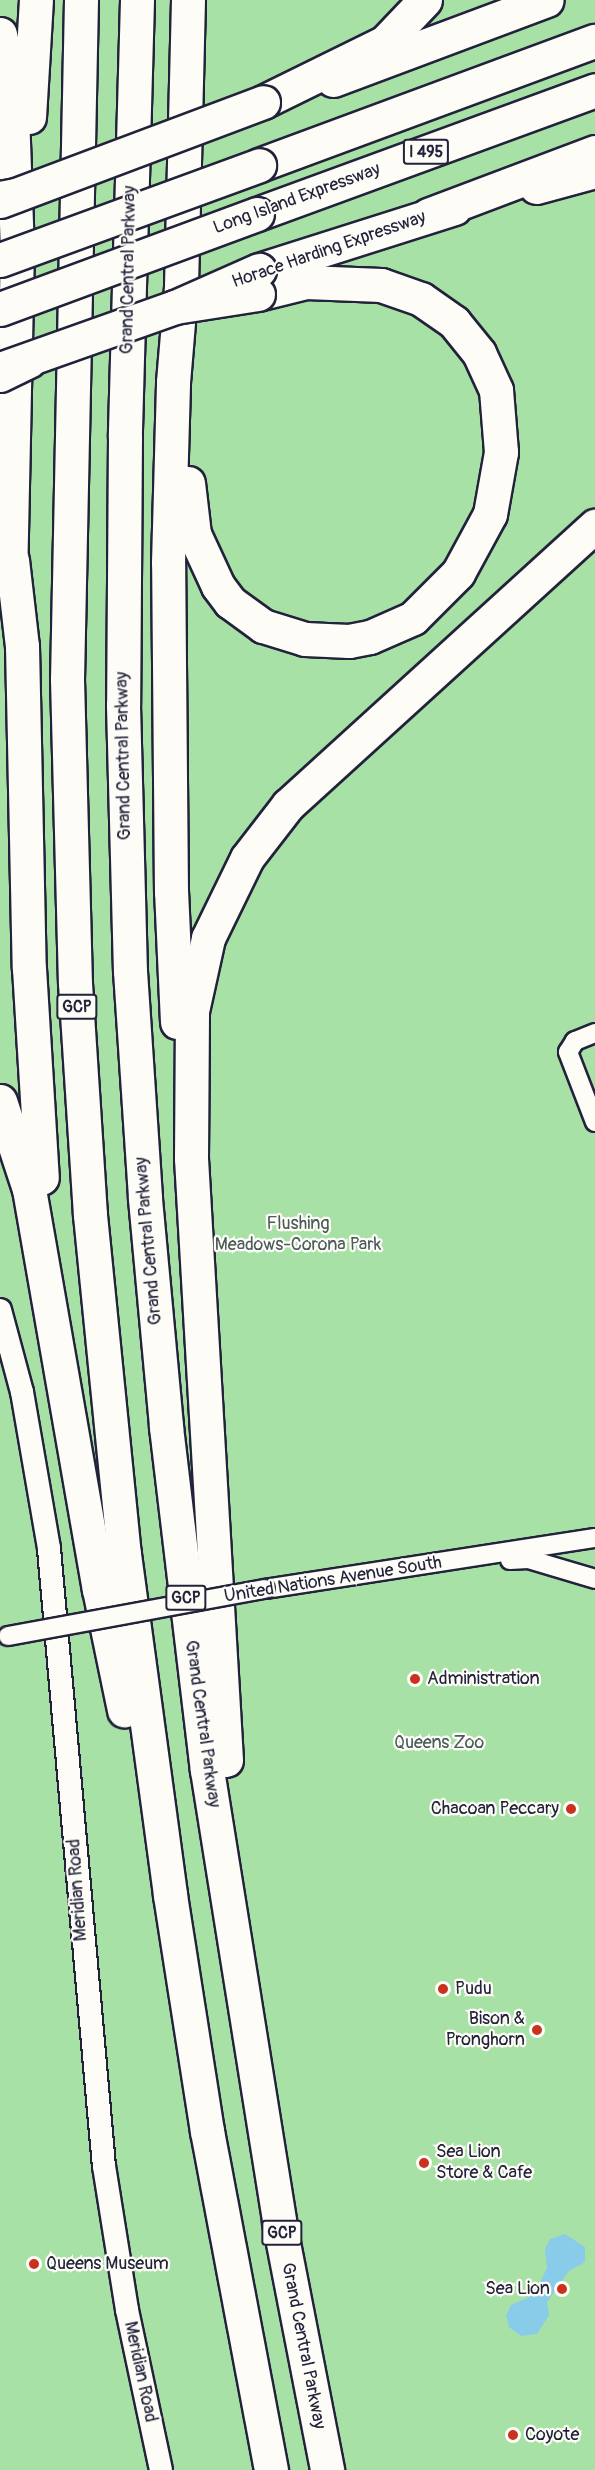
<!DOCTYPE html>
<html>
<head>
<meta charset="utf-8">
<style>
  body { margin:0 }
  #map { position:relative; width:595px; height:2470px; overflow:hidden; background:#fcf0e9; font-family:Pangolin,sans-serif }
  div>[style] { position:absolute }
  .green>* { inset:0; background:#a8e1a6; transform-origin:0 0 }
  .water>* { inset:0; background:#88cce9 }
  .roads { filter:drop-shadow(2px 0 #22223b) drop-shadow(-2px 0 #22223b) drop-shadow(0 2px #22223b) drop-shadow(0 -2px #22223b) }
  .pedestrian>* { height:18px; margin:-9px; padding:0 9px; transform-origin:9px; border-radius:9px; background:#fdfcf7 }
  .minor>* { height:22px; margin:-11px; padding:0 11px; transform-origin:11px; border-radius:11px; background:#fdfcf7 }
  .secondary>* { height:33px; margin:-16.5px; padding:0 16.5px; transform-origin:16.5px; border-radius:16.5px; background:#fdfcf7 }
  .motorway>* { height:33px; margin:-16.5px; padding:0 16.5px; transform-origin:16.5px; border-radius:16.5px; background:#fdfcf7 }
  .bridges { filter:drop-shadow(2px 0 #22223b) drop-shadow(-2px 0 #22223b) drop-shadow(0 2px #22223b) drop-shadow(0 -2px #22223b) }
  .pedestrian-bridge>* { height:18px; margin:-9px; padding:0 9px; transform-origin:9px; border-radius:9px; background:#fdfcf7 }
  .secondary-bridge>* { height:33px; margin:-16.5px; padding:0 16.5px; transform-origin:16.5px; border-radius:16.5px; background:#fdfcf7 }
  .motorway-bridge>* { height:33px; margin:-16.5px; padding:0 16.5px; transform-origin:16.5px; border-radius:16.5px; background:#fdfcf7 }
  .dots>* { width:16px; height:16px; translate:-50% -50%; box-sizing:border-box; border:3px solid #fdfcf7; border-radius:50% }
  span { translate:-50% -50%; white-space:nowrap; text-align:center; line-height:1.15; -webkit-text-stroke:4.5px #fdfcf7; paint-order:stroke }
  .shield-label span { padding:2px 4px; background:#fdfcf7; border:2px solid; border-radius:4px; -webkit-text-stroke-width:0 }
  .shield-label { font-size:16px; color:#22223b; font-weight:700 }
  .street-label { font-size:18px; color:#22223b }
  .park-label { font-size:18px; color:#4a5b5b }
  .poi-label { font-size:18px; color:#22223b }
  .left { translate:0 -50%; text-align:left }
  .right { translate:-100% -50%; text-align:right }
</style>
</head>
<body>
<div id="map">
  <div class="green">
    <div style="left:0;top:0;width:595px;height:2470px"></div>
  </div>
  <div class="water">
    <div style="clip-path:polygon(565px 2234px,585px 2247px,585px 2262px,569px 2271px,547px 2302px,549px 2315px,537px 2334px,521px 2336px,509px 2327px,506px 2316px,511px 2305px,534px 2295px,547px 2268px,545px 2249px,550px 2239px)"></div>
  </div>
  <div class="roads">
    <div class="pedestrian">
      <div style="left:595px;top:1033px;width:22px;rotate:158deg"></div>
      <div style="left:575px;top:1041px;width:13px;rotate:122deg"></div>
      <div style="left:568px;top:1052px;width:75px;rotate:68.9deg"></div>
      <div style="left:510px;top:1560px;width:18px;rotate:-3deg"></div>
      <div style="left:528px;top:1559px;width:70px;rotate:16.6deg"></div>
      <div style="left:265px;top:1589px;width:334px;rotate:-8.8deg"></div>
    </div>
    <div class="minor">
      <div style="left:0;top:1310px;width:85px;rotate:75deg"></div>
      <div style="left:22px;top:1392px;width:159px;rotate:80.2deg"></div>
      <div style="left:49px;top:1549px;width:619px;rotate:84.91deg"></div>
      <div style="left:104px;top:2166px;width:146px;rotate:80.9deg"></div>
      <div style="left:127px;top:2310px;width:164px;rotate:78deg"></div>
    </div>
    <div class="secondary">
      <div style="left:333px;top:80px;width:228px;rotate:-20.5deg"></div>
      <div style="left:536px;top:187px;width:61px;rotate:-15.2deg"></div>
      <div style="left:259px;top:270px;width:205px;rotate:-17.6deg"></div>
    </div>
    <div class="motorway">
      <div style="left:81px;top:0;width:679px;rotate:91.18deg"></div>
      <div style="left:67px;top:679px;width:304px;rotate:88.5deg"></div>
      <div style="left:75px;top:983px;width:232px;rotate:86.3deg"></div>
      <div style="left:90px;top:1215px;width:341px;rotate:84.3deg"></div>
      <div style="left:124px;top:1554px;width:344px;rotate:82.3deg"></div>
      <div style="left:170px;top:1895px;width:239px;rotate:81.1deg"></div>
      <div style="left:207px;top:2131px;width:345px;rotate:79.3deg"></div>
      <div style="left:137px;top:0;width:437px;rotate:91.6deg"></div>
      <div style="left:125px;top:437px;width:268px;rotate:90.4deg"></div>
      <div style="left:123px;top:705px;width:266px;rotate:88.5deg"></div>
      <div style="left:130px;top:971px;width:228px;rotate:86.2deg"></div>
      <div style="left:145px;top:1199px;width:229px;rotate:84.7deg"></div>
      <div style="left:166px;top:1427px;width:345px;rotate:83.2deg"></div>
      <div style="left:207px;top:1770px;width:458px;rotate:80.9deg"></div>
      <div style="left:279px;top:2222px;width:253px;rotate:79deg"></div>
      <div style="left:0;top:34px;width:54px;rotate:78.3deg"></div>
      <div style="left:11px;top:87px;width:160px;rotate:87.9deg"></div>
      <div style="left:17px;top:247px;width:333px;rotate:91.2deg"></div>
      <div style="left:263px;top:102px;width:136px;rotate:-26.2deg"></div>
      <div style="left:385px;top:42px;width:58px;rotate:-46.4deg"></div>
      <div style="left:29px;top:117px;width:117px;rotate:-86.6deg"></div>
      <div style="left:259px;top:165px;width:358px;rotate:-20.3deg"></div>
      <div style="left:257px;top:214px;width:360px;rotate:-20.1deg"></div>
      <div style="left:428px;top:215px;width:178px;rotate:-20.7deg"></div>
      <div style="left:188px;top:483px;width:51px;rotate:83.3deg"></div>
      <div style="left:194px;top:534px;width:57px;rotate:65.2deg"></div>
      <div style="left:218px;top:586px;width:20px;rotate:53deg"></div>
      <div style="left:230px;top:602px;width:41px;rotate:36deg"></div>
      <div style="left:263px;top:626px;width:44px;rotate:17.2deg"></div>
      <div style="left:305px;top:639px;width:44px;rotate:2.6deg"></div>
      <div style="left:349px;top:641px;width:21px;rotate:-11deg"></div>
      <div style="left:370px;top:637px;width:47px;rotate:-23.8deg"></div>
      <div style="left:413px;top:618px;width:64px;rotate:-45deg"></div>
      <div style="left:458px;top:573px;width:67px;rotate:-61.5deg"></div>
      <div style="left:490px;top:514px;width:63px;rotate:-79.9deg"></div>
      <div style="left:501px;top:452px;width:62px;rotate:-94.6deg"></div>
      <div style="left:496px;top:390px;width:41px;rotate:-114.7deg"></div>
      <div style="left:479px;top:353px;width:40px;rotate:-129deg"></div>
      <div style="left:454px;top:322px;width:40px;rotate:-145.1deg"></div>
      <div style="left:421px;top:299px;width:42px;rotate:-160.7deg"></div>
      <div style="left:381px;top:285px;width:75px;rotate:-177.7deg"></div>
      <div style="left:306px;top:282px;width:49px;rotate:166deg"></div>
      <div style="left:12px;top:560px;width:87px;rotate:83.4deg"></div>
      <div style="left:22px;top:646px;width:322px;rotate:88.8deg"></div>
      <div style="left:29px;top:968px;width:210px;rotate:86.5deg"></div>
      <div style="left:177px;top:1022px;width:130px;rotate:-92.6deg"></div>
      <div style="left:171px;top:892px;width:329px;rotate:-90.5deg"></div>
      <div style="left:168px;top:563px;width:181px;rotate:-88.4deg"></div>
      <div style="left:173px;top:382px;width:96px;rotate:-85.2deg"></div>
      <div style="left:181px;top:286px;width:286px;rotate:-88.6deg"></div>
      <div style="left:0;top:1101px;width:93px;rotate:71.8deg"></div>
      <div style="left:29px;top:1189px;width:406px;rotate:80.1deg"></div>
      <div style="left:99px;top:1589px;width:124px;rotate:78.3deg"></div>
      <div style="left:226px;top:1760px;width:603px;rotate:-93.33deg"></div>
      <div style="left:191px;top:1158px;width:147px;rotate:-89.6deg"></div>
      <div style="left:192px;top:1011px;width:75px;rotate:-77.6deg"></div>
      <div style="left:208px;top:938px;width:89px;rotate:-64deg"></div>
      <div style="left:247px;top:858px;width:67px;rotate:-52.3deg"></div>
      <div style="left:288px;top:805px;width:415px;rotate:-42.3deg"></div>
    </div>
  </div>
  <div class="bridges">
    <div class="pedestrian-bridge">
      <div style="left:8px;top:1636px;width:261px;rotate:-10.4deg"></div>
    </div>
    <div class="secondary-bridge">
      <div style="left:0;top:201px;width:281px;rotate:-20.6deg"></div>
      <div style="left:0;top:369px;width:186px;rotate:-19.5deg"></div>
      <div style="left:175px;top:307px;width:92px;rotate:-23.8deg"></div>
    </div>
    <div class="motorway-bridge">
      <div style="left:0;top:198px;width:15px;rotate:-11deg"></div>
      <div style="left:0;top:260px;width:276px;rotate:-20.1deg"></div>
      <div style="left:175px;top:307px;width:84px;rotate:-8.9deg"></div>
      <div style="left:0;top:309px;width:274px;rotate:-20.3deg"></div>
      <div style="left:0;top:375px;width:32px;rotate:-26deg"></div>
    </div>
  </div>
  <div class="dots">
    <div style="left:415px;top:1679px;background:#c8321e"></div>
    <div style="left:571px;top:1809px;background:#c8321e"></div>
    <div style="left:443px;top:1989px;background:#c8321e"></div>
    <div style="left:537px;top:2030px;background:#c8321e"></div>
    <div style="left:424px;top:2163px;background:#c8321e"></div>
    <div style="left:34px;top:2264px;background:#c8321e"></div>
    <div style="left:562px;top:2289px;background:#c8321e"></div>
    <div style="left:513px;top:2435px;background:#c8321e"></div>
  </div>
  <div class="shield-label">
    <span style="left:426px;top:152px">I 495</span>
    <span style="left:77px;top:1007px">GCP</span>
    <span style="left:186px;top:1598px">GCP</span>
    <span style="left:282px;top:2233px">GCP</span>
  </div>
  <div class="street-label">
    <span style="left:297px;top:199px;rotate:-20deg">Long Island Expressway</span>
    <span style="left:329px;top:250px;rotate:-19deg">Horace Harding Expressway</span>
    <span style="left:129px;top:270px;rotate:-89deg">Grand Central Parkway</span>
    <span style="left:124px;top:756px;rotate:-91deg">Grand Central Parkway</span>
    <span style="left:149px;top:1241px;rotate:-95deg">Grand Central Parkway</span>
    <span style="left:333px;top:1580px;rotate:-9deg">United Nations Avenue South</span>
    <span style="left:202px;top:1724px;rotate:82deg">Grand Central Parkway</span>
    <span style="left:78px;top:1890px;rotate:-94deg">Meridian Road</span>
    <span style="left:303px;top:2346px;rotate:79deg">Grand Central Parkway</span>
    <span style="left:140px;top:2372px;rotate:78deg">Meridian Road</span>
  </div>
  <div class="park-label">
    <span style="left:298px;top:1235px">Flushing<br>Meadows-Corona Park</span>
    <span style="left:439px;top:1743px">Queens Zoo</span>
  </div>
  <div class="poi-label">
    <span class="left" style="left:427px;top:1679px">Administration</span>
    <span class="right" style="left:559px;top:1809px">Chacoan Peccary</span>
    <span class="left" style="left:455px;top:1989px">Pudu</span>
    <span class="right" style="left:525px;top:2030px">Bison &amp;<br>Pronghorn</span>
    <span class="left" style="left:436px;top:2163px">Sea Lion<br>Store &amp; Cafe</span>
    <span class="left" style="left:46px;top:2264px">Queens Museum</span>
    <span class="right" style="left:550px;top:2289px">Sea Lion</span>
    <span class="left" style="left:525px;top:2435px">Coyote</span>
  </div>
</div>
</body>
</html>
